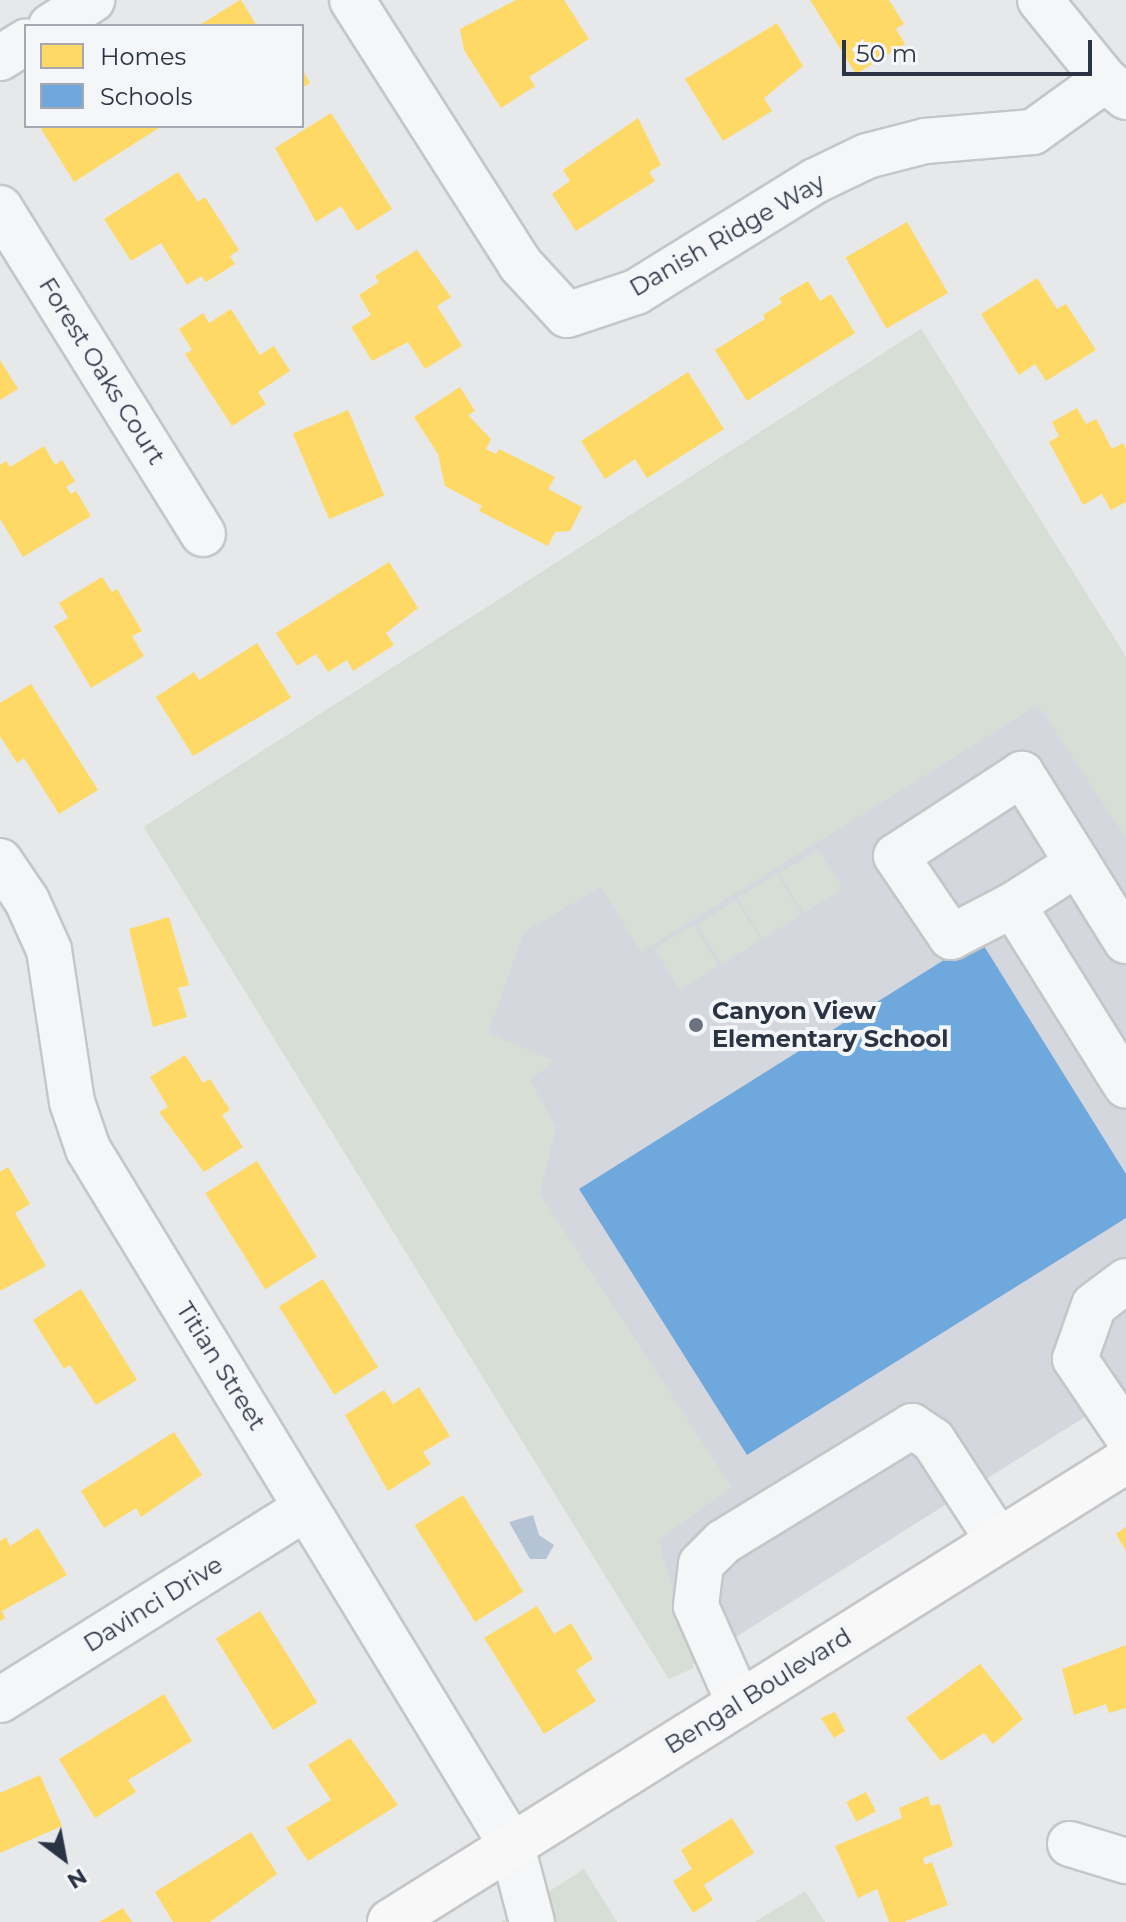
<!DOCTYPE html>
<html>
<head>
<meta charset="utf-8">
<style>
  body { margin:0 }
  #map { position:relative; width:1126px; height:1922px; overflow:hidden; background:#e6e8ea; font-family:Montserrat,sans-serif }
  div>[style] { position:absolute }
  .built>* { inset:0; background:#d4d7dd }
  .green>* { inset:0; background:#d6ded6; transform-origin:0 0 }
  .water>* { inset:0; background:#b4c4d5 }
  .homes>* { inset:0; background:#ffd966; transform-origin:0 0 }
  .schools>* { inset:0; background:#6fa8dc }
  .roads { filter:drop-shadow(2px 0 #c4c6c8) drop-shadow(-2px 0 #c4c6c8) drop-shadow(0 2px #c4c6c8) drop-shadow(0 -2px #c4c6c8) }
  .minor>* { height:44px; margin:-22px; padding:0 22px; transform-origin:22px; border-radius:22px; background:#f5f6f7 }
  .major>* { height:44px; margin:-22px; padding:0 22px; transform-origin:22px; border-radius:22px; background:#f8f8f8 }
  .dots>* { width:22px; height:22px; translate:-50% -50%; box-sizing:border-box; border:4px solid #f4f6f9; border-radius:50% }
  span { translate:-50% -50%; white-space:nowrap; text-align:center; line-height:1.15; -webkit-text-stroke:8px #f4f6f9; paint-order:stroke }
  .street-label { font-size:24px; color:#2b3445 }
  .poi-label { font-size:24px; color:#2b3445; font-weight:700 }
  .left { translate:0 -50%; text-align:left }
  .legend { position:absolute; left:24px; top:24px; width:280px; height:104px; box-sizing:border-box; background:#f4f6f9; border:2px solid #a4a8b1; margin:0; padding:10px 14px; list-style:none; font-size:24px; color:#2b3445 }
  .legend li { display:flex; align-items:center; gap:16px; height:40px }
  .legend b { width:40px; border:2px solid #a4a8b1 }
  .north { position:absolute; left:24px; top:1818px; width:80px; height:80px; -webkit-text-stroke:6px #f4f6f9; paint-order:stroke; rotate:148deg; font-size:22px; font-weight:700; line-height:32px; text-align:center; color:#2b3445 }
  .north::after { content:''; display:block; margin:auto; width:28px; height:36px; background:#2b3445; clip-path:polygon(50% 0,100% 100%,50% 72%,0 100%) }
  .scale { position:absolute; left:842px; top:40px; width:250px; height:36px; box-sizing:border-box; border:4px solid #2b3445; border-top:0; padding-left:10px; font-size:24px; line-height:28px; white-space:nowrap; color:#2b3445; -webkit-text-stroke:6px #f4f6f9; paint-order:stroke }
</style>
</head>
<body>
<div id="map">
  <div class="built">
    <div style="clip-path:polygon(921px 329px,1126px 657px,1126px 1391px,669px 1679px,144px 827px)"></div>
  </div>
  <div class="green">
    <div style="clip-path:polygon(921px 329px,1126px 657px,1126px 838px,1038px 705px,641px 952px,601px 887px,524px 932px,488px 1033px,555px 1061px,530px 1080px,556px 1127px,540px 1194px,732px 1487px,659px 1540px,694px 1668px,669px 1679px,144px 827px)"></div>
    <div style="left:818px;top:849px;width:47px;height:46px;rotate:58deg"></div>
    <div style="left:777px;top:874px;width:48px;height:46px;rotate:59deg"></div>
    <div style="left:736px;top:900px;width:47px;height:46px;rotate:58deg"></div>
    <div style="left:694px;top:925px;width:48px;height:46px;rotate:59deg"></div>
    <div style="clip-path:polygon(584px 1869px,617px 1922px,501px 1922px)"></div>
    <div style="clip-path:polygon(805px 1891px,825px 1922px,755px 1922px)"></div>
  </div>
  <div class="water">
    <div style="clip-path:polygon(533px 1515px,539px 1535px,554px 1545px,546px 1559px,530px 1559px,509px 1522px)"></div>
  </div>
  <div class="homes">
    <div style="clip-path:polygon(241px 0,257px 26px,198px 26px,240px 0)"></div>
    <div style="clip-path:polygon(516px 0,564px 0,589px 39px,529px 77px,535px 86px,501px 108px,464px 50px,460px 29px)"></div>
    <div style="clip-path:polygon(810px 0,889px 0,904px 24px,896px 29px,905px 44px,856px 74px)"></div>
    <div style="clip-path:polygon(777px 23px,803px 66px,764px 98px,772px 111px,723px 141px,685px 79px)"></div>
    <div style="clip-path:polygon(302px 69px,310px 83px,302px 88px)"></div>
    <div style="clip-path:polygon(331px 113px,392px 209px,357px 231px,341px 206px,316px 222px,275px 148px)"></div>
    <div style="clip-path:polygon(638px 118px,661px 165px,649px 172px,655px 181px,576px 231px,552px 194px,570px 181px,563px 170px)"></div>
    <div style="clip-path:polygon(46px 126px,162px 126px,74px 182px,41px 129px)"></div>
    <div style="clip-path:polygon(178px 172px,198px 202px,205px 197px,239px 250px,230px 256px,235px 264px,206px 282px,201px 276px,187px 285px,161px 243px,131px 261px,104px 219px)"></div>
    <div style="left:907px;top:222px;width:82px;height:71px;rotate:60deg"></div>
    <div style="clip-path:polygon(417px 250px,451px 297px,437px 306px,462px 346px,425px 369px,408px 342px,372px 361px,351px 327px,371px 315px,359px 295px,379px 282px,375px 276px)"></div>
    <div style="clip-path:polygon(1037px 278px,1057px 309px,1066px 304px,1096px 350px,1046px 381px,1035px 364px,1019px 375px,981px 314px)"></div>
    <div style="clip-path:polygon(808px 281px,820px 301px,831px 294px,855px 333px,747px 401px,715px 350px,765px 319px,763px 315px,782px 303px,779px 298px)"></div>
    <div style="clip-path:polygon(231px 309px,260px 355px,274px 346px,290px 371px,258px 392px,266px 404px,232px 426px,185px 354px,192px 350px,179px 329px,203px 313px,209px 323px)"></div>
    <div style="clip-path:polygon(0 360px,18px 389px,0 400px)"></div>
    <div style="clip-path:polygon(688px 372px,724px 429px,647px 478px,635px 459px,605px 479px,581px 441px)"></div>
    <div style="clip-path:polygon(460px 387px,475px 411px,468px 415px,491px 439px,486px 449px,496px 454px,499px 449px,555px 477px,548px 489px,582px 507px,570px 531px,555px 532px,548px 546px,479px 511px,482px 506px,445px 486px,438px 454px,414px 417px)"></div>
    <div style="clip-path:polygon(1077px 408px,1086px 424px,1096px 419px,1112px 449px,1123px 443px,1126px 449px,1126px 502px,1111px 510px,1102px 494px,1083px 505px,1049px 442px,1059px 436px,1052px 422px)"></div>
    <div style="left:348px;top:410px;width:93px;height:60px;rotate:67deg"></div>
    <div style="clip-path:polygon(44px 446px,55px 465px,62px 460px,75px 481px,66px 487px,71px 494px,76px 491px,91px 516px,23px 557px,0 519px,0 465px,6px 461px,10px 467px)"></div>
    <div style="clip-path:polygon(389px 562px,418px 608px,386px 633px,394px 645px,353px 671px,347px 660px,328px 672px,316px 654px,297px 666px,276px 633px)"></div>
    <div style="clip-path:polygon(102px 577px,112px 592px,117px 589px,142px 631px,132px 636px,144px 656px,91px 688px,54px 626px,68px 618px,59px 603px)"></div>
    <div style="clip-path:polygon(257px 643px,291px 698px,193px 756px,156px 697px,194px 672px,199px 680px)"></div>
    <div style="clip-path:polygon(31px 684px,98px 790px,59px 814px,24px 758px,17px 763px,0 736px,0 703px)"></div>
    <div style="clip-path:polygon(169px 917px,189px 985px,178px 988px,187px 1017px,153px 1027px,129px 929px)"></div>
    <div style="clip-path:polygon(185px 1055px,203px 1083px,210px 1079px,230px 1110px,222px 1115px,243px 1147px,204px 1172px,159px 1112px,168px 1107px,150px 1077px)"></div>
    <div style="left:257px;top:1161px;width:113px;height:61px;rotate:58deg"></div>
    <div style="clip-path:polygon(8px 1167px,30px 1204px,15px 1213px,46px 1266px,0 1291px,0 1172px)"></div>
    <div style="left:323px;top:1279px;width:104px;height:52px;rotate:58deg"></div>
    <div style="clip-path:polygon(81px 1289px,137px 1380px,96px 1405px,70px 1365px,64px 1369px,33px 1320px)"></div>
    <div style="clip-path:polygon(419px 1387px,450px 1436px,423px 1452px,431px 1464px,388px 1491px,345px 1415px,384px 1390px,393px 1404px)"></div>
    <div style="clip-path:polygon(174px 1432px,202px 1475px,141px 1517px,136px 1508px,104px 1528px,81px 1491px)"></div>
    <div style="left:463px;top:1495px;width:114px;height:57px;rotate:58deg"></div>
    <div style="clip-path:polygon(1126px 1527px,1126px 1551px,1116px 1534px)"></div>
    <div style="clip-path:polygon(38px 1528px,67px 1575px,2px 1611px,5px 1618px,0 1621px,0 1541px,6px 1537px,10px 1546px)"></div>
    <div style="clip-path:polygon(537px 1606px,554px 1634px,571px 1623px,593px 1659px,576px 1670px,596px 1701px,544px 1734px,484px 1638px)"></div>
    <div style="left:260px;top:1611px;width:108px;height:52px;rotate:58deg"></div>
    <div style="clip-path:polygon(1126px 1645px,1126px 1708px,1109px 1713px,1106px 1704px,1074px 1715px,1062px 1669px)"></div>
    <div style="clip-path:polygon(980px 1664px,1023px 1719px,993px 1744px,984px 1733px,941px 1761px,906px 1718px)"></div>
    <div style="clip-path:polygon(164px 1694px,192px 1741px,128px 1780px,136px 1792px,95px 1818px,59px 1759px)"></div>
    <div style="clip-path:polygon(835px 1712px,845px 1731px,834px 1738px,821px 1718px)"></div>
    <div style="clip-path:polygon(350px 1738px,398px 1805px,308px 1861px,286px 1828px,331px 1800px,308px 1765px)"></div>
    <div style="clip-path:polygon(40px 1775px,62px 1826px,0 1853px,0 1793px)"></div>
    <div style="left:866px;top:1792px;width:22px;height:22px;rotate:63deg"></div>
    <div style="clip-path:polygon(928px 1796px,931px 1806px,940px 1804px,953px 1846px,923px 1858px,925px 1865px,932px 1862px,948px 1905px,904px 1922px,889px 1922px,877px 1889px,858px 1898px,835px 1846px,902px 1818px,899px 1808px)"></div>
    <div style="clip-path:polygon(732px 1818px,754px 1853px,704px 1885px,713px 1900px,693px 1913px,673px 1881px,692px 1869px,681px 1850px)"></div>
    <div style="clip-path:polygon(251px 1832px,277px 1874px,210px 1922px,173px 1922px,155px 1892px)"></div>
    <div style="clip-path:polygon(123px 1908px,132px 1922px,99px 1922px)"></div>
  </div>
  <div class="schools">
    <div style="clip-path:polygon(979px 938px,1126px 1174px,1126px 1218px,747px 1455px,579px 1189px)"></div>
  </div>
  <div class="roads">
    <div class="minor">
      <div style="left:352px;top:0;width:313px;rotate:57.5deg"></div>
      <div style="left:520px;top:264px;width:69px;rotate:47.3deg"></div>
      <div style="left:567px;top:315px;width:73px;rotate:-18.4deg"></div>
      <div style="left:636px;top:292px;width:211px;rotate:-31.8deg"></div>
      <div style="left:815px;top:181px;width:58px;rotate:-25.7deg"></div>
      <div style="left:867px;top:156px;width:60px;rotate:-14.5deg"></div>
      <div style="left:925px;top:141px;width:108px;rotate:-4.8deg"></div>
      <div style="left:1033px;top:132px;width:89px;rotate:-35.8deg"></div>
      <div style="left:1040px;top:0;width:103px;rotate:50.9deg"></div>
      <div style="left:1105px;top:80px;width:27px;rotate:39deg"></div>
      <div style="left:51px;top:26px;width:49px;rotate:-32.4deg"></div>
      <div style="left:0;top:58px;width:31px;rotate:-32deg"></div>
      <div style="left:0;top:208px;width:384px;rotate:58.1deg"></div>
      <div style="left:0;top:861px;width:48px;rotate:56deg"></div>
      <div style="left:27px;top:901px;width:54px;rotate:65.8deg"></div>
      <div style="left:49px;top:950px;width:154px;rotate:81.4deg"></div>
      <div style="left:72px;top:1102px;width:50px;rotate:71.2deg"></div>
      <div style="left:88px;top:1149px;width:816px;rotate:58.69deg"></div>
      <div style="left:512px;top:1846px;width:79px;rotate:75.3deg"></div>
      <div style="left:1013px;top:905px;width:77px;rotate:-32.9deg"></div>
      <div style="left:1126px;top:941px;width:197px;rotate:-121.9deg"></div>
      <div style="left:1022px;top:774px;width:150px;rotate:146.9deg"></div>
      <div style="left:896px;top:856px;width:98px;rotate:55.8deg"></div>
      <div style="left:951px;top:937px;width:70px;rotate:-27.3deg"></div>
      <div style="left:1013px;top:905px;width:213px;rotate:58deg"></div>
      <div style="left:1126px;top:1281px;width:40px;rotate:143deg"></div>
      <div style="left:1094px;top:1305px;width:57px;rotate:109.4deg"></div>
      <div style="left:1075px;top:1359px;width:91px;rotate:55.8deg"></div>
      <div style="left:0;top:1700px;width:361px;rotate:-32.1deg"></div>
      <div style="left:739px;top:1703px;width:106px;rotate:-113.9deg"></div>
      <div style="left:696px;top:1606px;width:42px;rotate:-83.2deg"></div>
      <div style="left:701px;top:1564px;width:31px;rotate:-45deg"></div>
      <div style="left:723px;top:1542px;width:222px;rotate:-31.5deg"></div>
      <div style="left:912px;top:1426px;width:25px;rotate:34deg"></div>
      <div style="left:933px;top:1440px;width:119px;rotate:57deg"></div>
      <div style="left:1070px;top:1844px;width:59px;rotate:16.9deg"></div>
    </div>
    <div class="major">
      <div style="left:390px;top:1922px;width:868px;rotate:-32.06deg"></div>
    </div>
  </div>
  <div class="dots">
    <div style="left:696px;top:1025px;background:#6c737f"></div>
  </div>
  <div class="street-label">
    <span style="left:727px;top:235px;rotate:-30deg">Danish Ridge Way</span>
    <span style="left:102px;top:371px;rotate:58deg">Forest Oaks Court</span>
    <span style="left:221px;top:1366px;rotate:58deg">Titian Street</span>
    <span style="left:153px;top:1604px;rotate:-32deg">Davinci Drive</span>
    <span style="left:758px;top:1691px;rotate:-32deg">Bengal Boulevard</span>
  </div>
  <div class="poi-label">
    <span class="left" style="left:712px;top:1025px">Canyon View<br>Elementary School</span>
  </div>
  <ul class="legend">
  <li><b style="height:22px;background:#ffd966"></b>Homes</li>
  <li><b style="height:22px;background:#6fa8dc"></b>Schools</li>
  </ul>
  <div class="north">N</div>
  <div class="scale">50 m</div>
</div>
</body>
</html>
